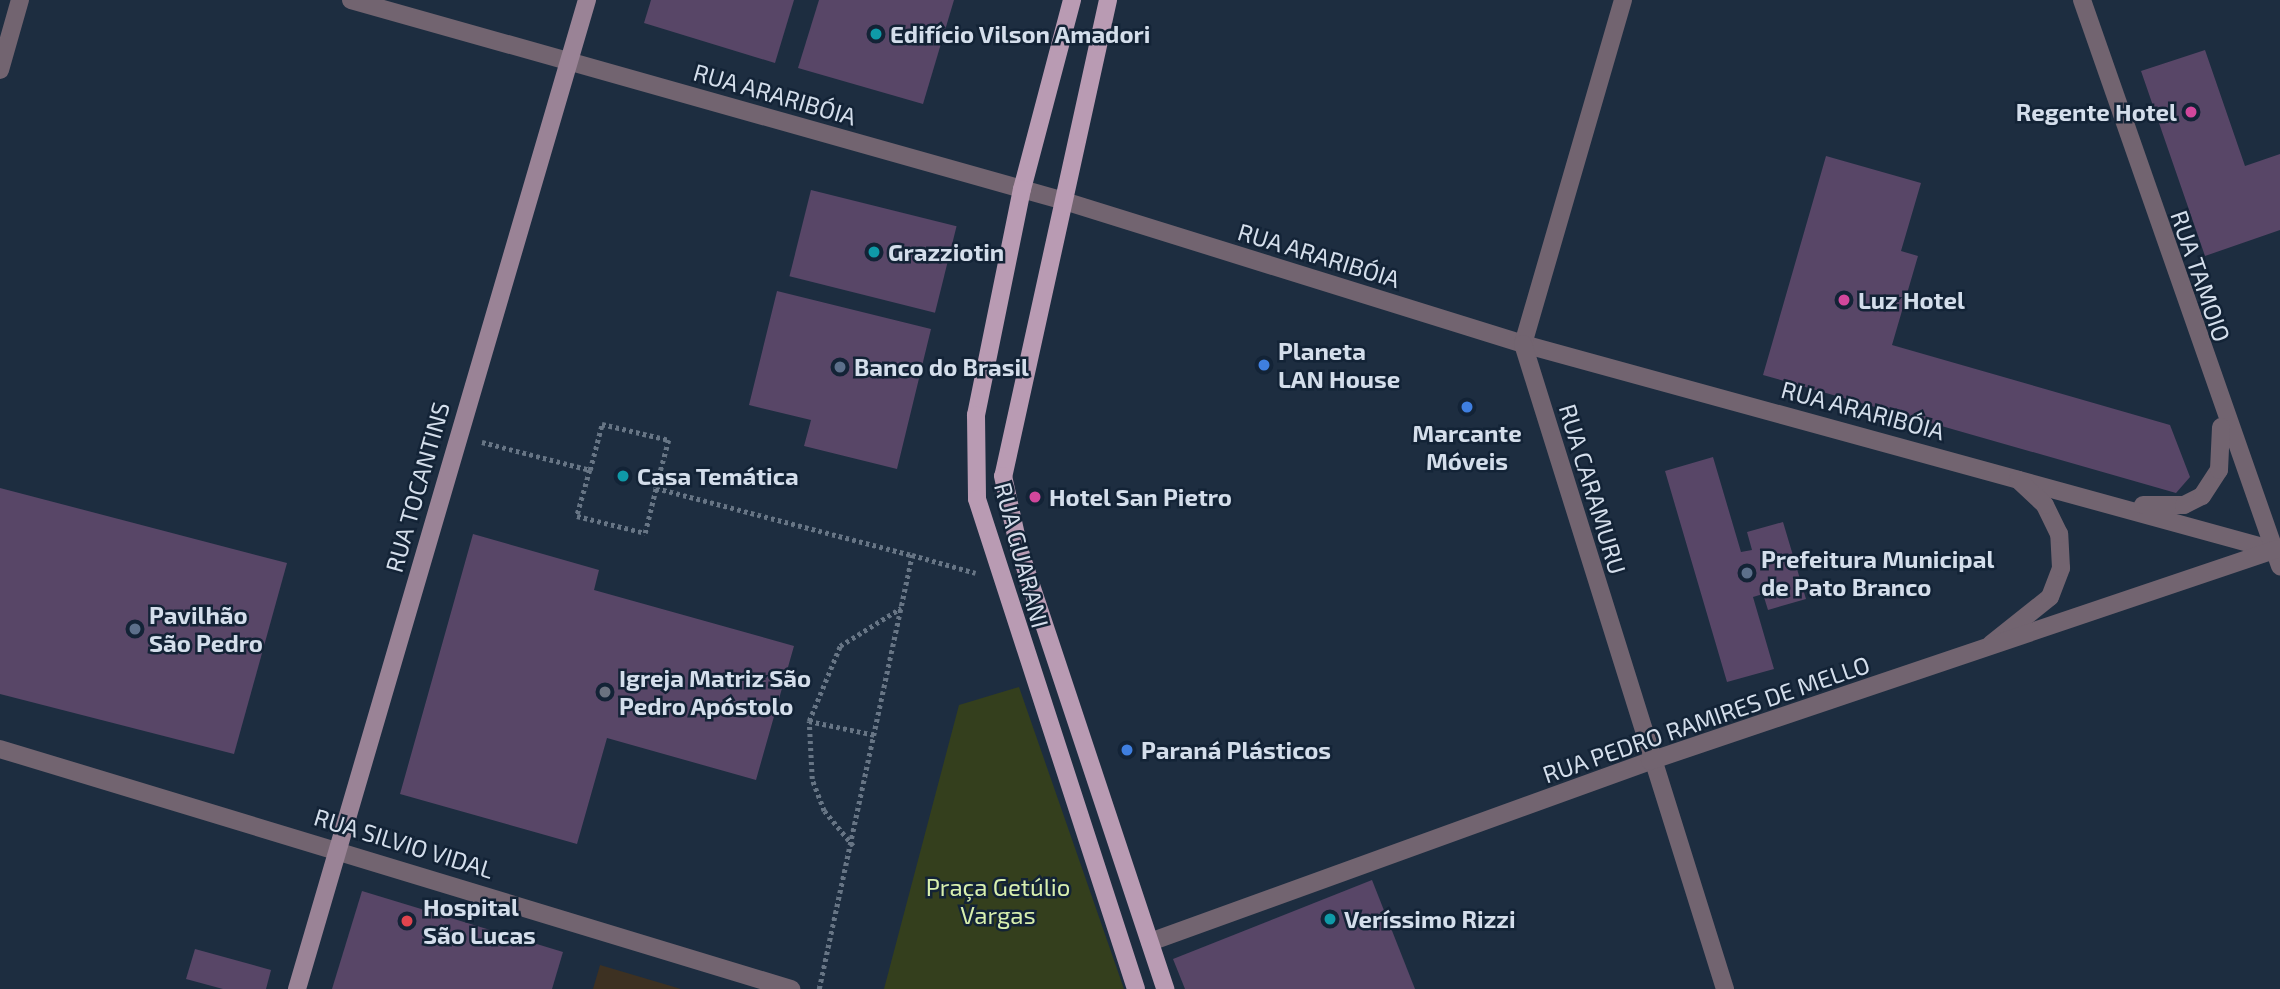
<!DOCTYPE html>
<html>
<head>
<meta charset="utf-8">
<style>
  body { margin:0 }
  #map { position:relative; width:2280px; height:989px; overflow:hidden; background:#1d2d40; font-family:"Exo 2",sans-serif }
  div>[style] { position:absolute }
  .commercial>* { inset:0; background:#3d3122 }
  .green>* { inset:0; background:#343f1d }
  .building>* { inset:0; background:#584667; transform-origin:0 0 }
  .path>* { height:4.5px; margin-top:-2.25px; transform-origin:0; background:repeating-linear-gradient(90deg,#677585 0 3.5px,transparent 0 7px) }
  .tertiary>* { height:18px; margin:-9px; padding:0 9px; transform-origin:9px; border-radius:9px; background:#726470 }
  .secondary>* { height:18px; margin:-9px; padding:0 9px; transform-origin:9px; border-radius:9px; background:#9a8396 }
  .primary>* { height:18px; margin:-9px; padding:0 9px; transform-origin:9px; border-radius:9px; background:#b99bb3 }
  .dots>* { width:19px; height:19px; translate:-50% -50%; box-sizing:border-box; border:4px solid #132336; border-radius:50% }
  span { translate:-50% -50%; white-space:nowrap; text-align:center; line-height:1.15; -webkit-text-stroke:5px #132336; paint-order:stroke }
  .poi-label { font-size:24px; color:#d4deeb; font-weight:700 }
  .left { translate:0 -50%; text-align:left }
  .right { translate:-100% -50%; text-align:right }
  .street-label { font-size:24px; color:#d4deeb }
  .park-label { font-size:24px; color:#d8efae }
</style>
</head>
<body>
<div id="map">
  <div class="commercial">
    <div style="clip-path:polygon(600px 965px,681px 989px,593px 989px)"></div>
  </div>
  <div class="green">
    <div style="clip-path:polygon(1019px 687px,1124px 989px,884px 989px,959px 705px)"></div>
  </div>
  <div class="building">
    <div style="clip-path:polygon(651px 0,794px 0,775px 63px,644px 23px)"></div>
    <div style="clip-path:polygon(819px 0,954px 0,923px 104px,798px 68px)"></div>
    <div style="clip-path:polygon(2205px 50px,2245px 166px,2280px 154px,2280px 230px,2205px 256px,2141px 71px)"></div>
    <div style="clip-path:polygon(1826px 156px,1921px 183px,1901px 251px,1918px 256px,1892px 345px,2170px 425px,2190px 477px,2176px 493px,1763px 375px)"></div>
    <div style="left:811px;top:190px;width:150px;height:89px;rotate:14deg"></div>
    <div style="clip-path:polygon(777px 291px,931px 329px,897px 469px,804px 446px,811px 420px,749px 405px)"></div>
    <div style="clip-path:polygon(1713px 457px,1741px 552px,1752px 550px,1747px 532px,1783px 522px,1806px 599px,1768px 610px,1763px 594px,1753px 597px,1774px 669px,1727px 682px,1665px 471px)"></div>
    <div style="clip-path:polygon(0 488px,287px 563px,234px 754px,0 694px)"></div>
    <div style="clip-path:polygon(473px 534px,599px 570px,594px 590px,794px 646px,756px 780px,607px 738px,577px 844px,400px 794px)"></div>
    <div style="clip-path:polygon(1372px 880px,1415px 989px,1185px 989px,1173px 959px)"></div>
    <div style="clip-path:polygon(362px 891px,563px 952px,552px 989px,332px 989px)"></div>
    <div style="clip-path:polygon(195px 949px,271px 970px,266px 989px,223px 989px,186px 979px)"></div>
  </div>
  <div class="path">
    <div style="left:482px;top:442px;width:112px;rotate:14.5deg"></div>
    <div style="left:590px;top:470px;width:48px;rotate:105.8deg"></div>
    <div style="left:577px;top:516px;width:70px;rotate:14deg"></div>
    <div style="left:645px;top:533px;width:46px;rotate:-76.3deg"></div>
    <div style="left:656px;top:488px;width:265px;rotate:14.7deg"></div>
    <div style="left:590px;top:470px;width:48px;rotate:-75.4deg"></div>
    <div style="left:602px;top:424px;width:69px;rotate:13.4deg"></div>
    <div style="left:669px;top:440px;width:50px;rotate:105.2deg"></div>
    <div style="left:809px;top:721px;width:67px;rotate:12deg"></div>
    <div style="left:853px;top:846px;width:45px;rotate:-129.6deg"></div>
    <div style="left:824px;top:811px;width:34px;rotate:-111deg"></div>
    <div style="left:812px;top:779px;width:58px;rotate:-93deg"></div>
    <div style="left:809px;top:721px;width:81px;rotate:-67.5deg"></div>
    <div style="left:840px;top:646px;width:72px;rotate:-31.9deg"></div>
    <div style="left:819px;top:989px;width:444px;rotate:-77.9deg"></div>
    <div style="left:912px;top:555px;width:66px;rotate:15.7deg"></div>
  </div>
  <div class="tertiary">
    <div style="left:351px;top:0;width:738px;rotate:15.73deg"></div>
    <div style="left:1061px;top:200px;width:484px;rotate:17.3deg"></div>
    <div style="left:1523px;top:344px;width:779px;rotate:15.34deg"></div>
    <div style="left:1623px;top:0;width:358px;rotate:106.2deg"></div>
    <div style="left:1523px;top:344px;width:676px;rotate:72.61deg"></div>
    <div style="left:2082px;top:0;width:600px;rotate:70.72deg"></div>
    <div style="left:0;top:70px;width:73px;rotate:-74.1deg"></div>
    <div style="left:2143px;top:505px;width:41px"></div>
    <div style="left:2184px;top:505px;width:20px;rotate:-27deg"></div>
    <div style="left:2202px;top:496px;width:31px;rotate:-57deg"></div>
    <div style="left:2219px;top:470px;width:43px;rotate:-87.3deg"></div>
    <div style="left:1991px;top:644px;width:75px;rotate:-38.5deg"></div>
    <div style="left:2050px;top:597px;width:31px;rotate:-69deg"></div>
    <div style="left:2061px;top:568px;width:34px;rotate:-93deg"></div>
    <div style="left:2059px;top:534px;width:32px;rotate:-116deg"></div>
    <div style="left:2045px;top:505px;width:37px;rotate:-137deg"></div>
    <div style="left:0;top:749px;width:827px;rotate:16.88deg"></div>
    <div style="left:1150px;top:942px;width:532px;rotate:-19.9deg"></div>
    <div style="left:1650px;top:761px;width:662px;rotate:-18.68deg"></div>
  </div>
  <div class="secondary">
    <div style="left:297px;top:989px;width:1031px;rotate:-73.66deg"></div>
  </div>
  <div class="primary">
    <div style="left:1072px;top:0;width:196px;rotate:104.8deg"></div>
    <div style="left:1022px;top:189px;width:231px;rotate:101.5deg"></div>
    <div style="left:976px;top:415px;width:84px;rotate:89.3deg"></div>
    <div style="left:977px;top:499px;width:515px;rotate:72.02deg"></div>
    <div style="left:1108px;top:0;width:487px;rotate:102.4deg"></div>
    <div style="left:1003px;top:476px;width:75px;rotate:77.6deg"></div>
    <div style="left:1019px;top:549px;width:464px;rotate:71.6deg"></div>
  </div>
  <div class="dots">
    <div style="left:876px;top:34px;background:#0f9aa8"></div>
    <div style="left:2191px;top:112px;background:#d1479c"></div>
    <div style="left:874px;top:252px;background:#0f9aa8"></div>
    <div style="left:1844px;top:300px;background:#d1479c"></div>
    <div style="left:1264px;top:365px;background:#3f7fe0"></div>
    <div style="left:840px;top:367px;background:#5c6f8a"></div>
    <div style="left:1467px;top:407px;background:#3f7fe0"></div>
    <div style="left:623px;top:476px;background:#0f9aa8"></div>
    <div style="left:1035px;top:497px;background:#d1479c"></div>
    <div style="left:1747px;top:573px;background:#5c6f8a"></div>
    <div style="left:135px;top:629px;background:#5c6f8a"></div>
    <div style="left:605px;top:692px;background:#6b7280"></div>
    <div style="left:1127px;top:750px;background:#3f7fe0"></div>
    <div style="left:1330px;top:919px;background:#0f9aa8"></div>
    <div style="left:407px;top:921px;background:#e0444e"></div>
  </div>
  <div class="poi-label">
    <span class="left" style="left:890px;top:34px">Edifício Vilson Amadori</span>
    <span class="right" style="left:2177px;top:112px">Regente Hotel</span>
    <span class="left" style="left:888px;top:252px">Grazziotin</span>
    <span class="left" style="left:1858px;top:300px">Luz Hotel</span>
    <span class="left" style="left:1278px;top:365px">Planeta<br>LAN House</span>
    <span class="left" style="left:854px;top:367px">Banco do Brasil</span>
    <span style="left:1467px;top:447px">Marcante<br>Móveis</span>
    <span class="left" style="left:637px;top:476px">Casa Temática</span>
    <span class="left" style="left:1049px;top:497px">Hotel San Pietro</span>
    <span class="left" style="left:1761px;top:573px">Prefeitura Municipal<br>de Pato Branco</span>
    <span class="left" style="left:149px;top:629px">Pavilhão<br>São Pedro</span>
    <span class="left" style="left:619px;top:692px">Igreja Matriz São<br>Pedro Apóstolo</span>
    <span class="left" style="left:1141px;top:750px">Paraná Plásticos</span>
    <span class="left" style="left:423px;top:921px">Hospital<br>São Lucas</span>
    <span class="left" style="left:1344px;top:919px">Veríssimo Rizzi</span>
  </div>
  <div class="street-label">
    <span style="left:775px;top:94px;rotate:16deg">RUA ARARIBÓIA</span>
    <span style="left:1319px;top:255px;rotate:17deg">RUA ARARIBÓIA</span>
    <span style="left:2201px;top:276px;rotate:71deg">RUA TAMOIO</span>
    <span style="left:1863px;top:410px;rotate:15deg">RUA ARARIBÓIA</span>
    <span style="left:417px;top:487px;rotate:-74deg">RUA TOCANTINS</span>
    <span style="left:1593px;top:489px;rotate:73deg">RUA CARAMURU</span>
    <span style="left:1022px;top:555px;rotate:75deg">RUA GUARANI</span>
    <span style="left:1706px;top:719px;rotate:-19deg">RUA PEDRO RAMIRES DE MELLO</span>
    <span style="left:404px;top:843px;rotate:17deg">RUA SILVIO VIDAL</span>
  </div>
  <div class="park-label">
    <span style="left:998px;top:901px">Praça Getúlio<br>Vargas</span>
  </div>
</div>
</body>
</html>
